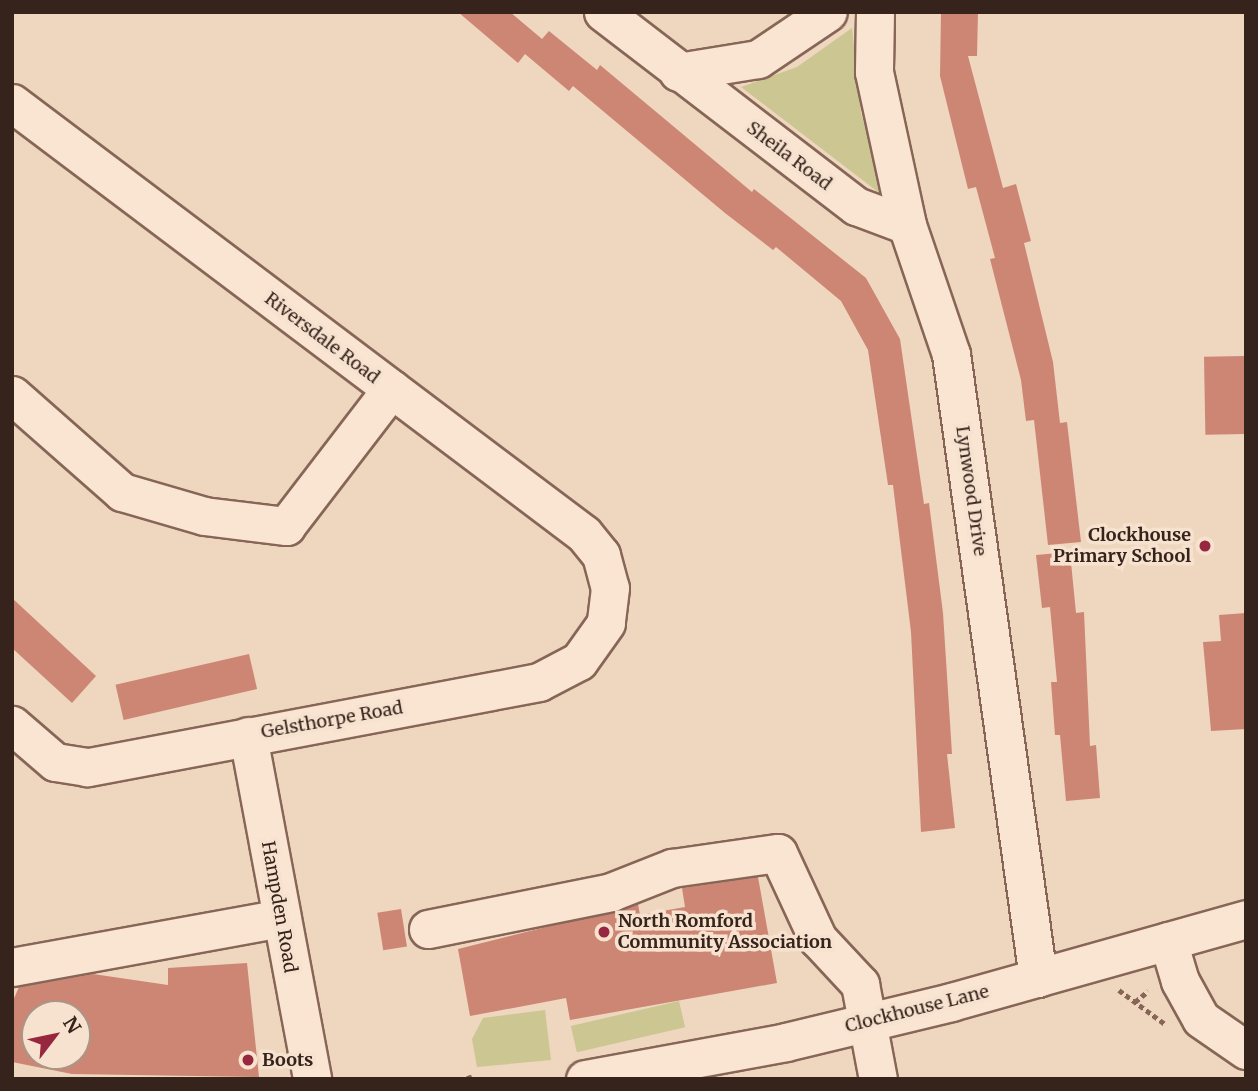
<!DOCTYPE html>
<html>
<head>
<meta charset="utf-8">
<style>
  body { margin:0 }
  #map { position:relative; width:1258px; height:1091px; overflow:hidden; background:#eed6bf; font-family:Merriweather,serif }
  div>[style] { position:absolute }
  .green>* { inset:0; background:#ccc693; transform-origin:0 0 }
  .building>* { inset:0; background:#cd8674; transform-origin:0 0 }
  .path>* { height:4.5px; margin-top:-2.25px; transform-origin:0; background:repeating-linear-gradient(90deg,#876657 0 5px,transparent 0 8.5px) }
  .roads { filter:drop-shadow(2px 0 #876657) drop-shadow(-2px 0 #876657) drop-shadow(0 2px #876657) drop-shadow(0 -2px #876657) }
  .minor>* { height:37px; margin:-18.5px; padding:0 18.5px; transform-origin:18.5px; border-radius:18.5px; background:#f9e5d2 }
  .dots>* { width:19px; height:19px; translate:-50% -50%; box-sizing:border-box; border:4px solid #f6e2ce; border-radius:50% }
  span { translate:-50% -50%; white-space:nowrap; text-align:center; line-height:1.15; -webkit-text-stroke:7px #f6e2ce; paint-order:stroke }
  .street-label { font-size:18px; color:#36231c }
  .poi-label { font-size:18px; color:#36231c; font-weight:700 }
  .right { translate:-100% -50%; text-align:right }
  .left { translate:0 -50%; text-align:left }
  .frame { position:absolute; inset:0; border:14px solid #36231c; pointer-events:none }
  .north { position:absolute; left:21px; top:1000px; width:70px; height:70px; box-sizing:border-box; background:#f6e2ce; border:2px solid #a99687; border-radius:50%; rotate:58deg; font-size:19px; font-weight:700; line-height:28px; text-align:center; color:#36231c }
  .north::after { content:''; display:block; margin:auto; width:24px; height:32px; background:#97263f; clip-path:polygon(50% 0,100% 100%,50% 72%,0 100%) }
</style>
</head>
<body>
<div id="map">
  <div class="green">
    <div style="clip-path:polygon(852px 28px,861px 113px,886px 198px,741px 87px,797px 67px)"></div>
    <div style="left:679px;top:1001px;width:27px;height:111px;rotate:77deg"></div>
    <div style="clip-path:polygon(545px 1010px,551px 1060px,477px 1067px,472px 1039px,483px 1018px)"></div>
  </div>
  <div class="building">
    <div style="clip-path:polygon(458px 12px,510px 12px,542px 39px,549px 31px,597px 70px,600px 65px,752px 192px,754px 189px,866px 278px,900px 339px,924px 504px,929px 503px,943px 613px,952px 754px,947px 754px,955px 828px,921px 832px,911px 632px,893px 485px,888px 485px,868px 350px,841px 301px,776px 247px,773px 250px,725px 213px,573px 86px,569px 91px,525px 54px,518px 63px)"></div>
    <div style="clip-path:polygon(941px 12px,978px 12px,977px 56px,968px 56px,1003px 188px,1016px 184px,1031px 241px,1024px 243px,1053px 362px,1060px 423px,1067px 422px,1081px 542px,1048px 545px,1034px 420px,1026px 421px,1021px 380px,990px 259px,995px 258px,976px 187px,968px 189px,940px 76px)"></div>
    <div style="left:1244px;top:356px;width:78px;height:40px;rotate:89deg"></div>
    <div style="clip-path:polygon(1070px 552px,1076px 613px,1084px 612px,1090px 746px,1096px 745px,1100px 798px,1066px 801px,1060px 735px,1055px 735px,1051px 682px,1057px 682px,1050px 607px,1042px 608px,1036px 555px)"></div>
    <div style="clip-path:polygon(12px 598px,96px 676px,72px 703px,12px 648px)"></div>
    <div style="clip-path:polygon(1246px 613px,1246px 729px,1211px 731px,1203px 642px,1221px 641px,1219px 615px)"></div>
    <div style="left:249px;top:654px;width:36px;height:137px;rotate:77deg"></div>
    <div style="clip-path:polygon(758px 877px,777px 983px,570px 1020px,566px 998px,470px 1016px,458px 949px,638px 904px,640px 915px,685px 907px,682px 888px)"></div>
    <div style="left:401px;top:909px;width:38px;height:24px;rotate:81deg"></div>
    <div style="clip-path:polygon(evenodd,247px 963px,259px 1077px,72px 1074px,12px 1062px,12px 1003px,19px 987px,93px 974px,168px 985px,168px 968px,247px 963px,35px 1014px,77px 1014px,77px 1056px,35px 1056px,35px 1014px)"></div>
  </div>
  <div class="path">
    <div style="left:1119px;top:990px;width:57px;rotate:36.5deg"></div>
    <div style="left:1135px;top:1002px;width:17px;rotate:-40deg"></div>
    <div style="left:469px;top:1075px;width:4px;rotate:76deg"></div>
  </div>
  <div class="roads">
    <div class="minor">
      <div style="left:603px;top:12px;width:319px;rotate:37.5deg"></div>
      <div style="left:856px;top:206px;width:54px;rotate:20.4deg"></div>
      <div style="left:875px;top:12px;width:60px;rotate:91deg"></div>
      <div style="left:874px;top:72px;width:157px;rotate:77.8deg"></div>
      <div style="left:907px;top:225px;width:136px;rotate:71.2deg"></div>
      <div style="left:951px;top:354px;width:630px;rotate:82.06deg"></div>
      <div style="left:678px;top:72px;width:81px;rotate:-9.2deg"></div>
      <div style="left:758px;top:59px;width:84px;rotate:-33.9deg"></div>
      <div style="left:12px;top:103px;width:716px;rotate:37deg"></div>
      <div style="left:584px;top:534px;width:27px;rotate:51deg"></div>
      <div style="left:601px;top:555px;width:34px;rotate:75deg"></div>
      <div style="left:610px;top:588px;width:35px;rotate:97deg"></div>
      <div style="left:606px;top:623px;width:47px;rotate:125.4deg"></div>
      <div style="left:579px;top:661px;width:45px;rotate:152.3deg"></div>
      <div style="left:539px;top:682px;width:460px;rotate:169.3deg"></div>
      <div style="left:87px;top:767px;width:32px;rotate:-171deg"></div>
      <div style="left:55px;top:762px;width:57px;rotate:-139.3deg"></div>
      <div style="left:12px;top:395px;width:147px;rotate:41.4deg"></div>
      <div style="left:122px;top:492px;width:85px;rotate:16.3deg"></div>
      <div style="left:204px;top:516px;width:83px;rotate:7deg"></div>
      <div style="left:286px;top:526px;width:173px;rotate:-52.5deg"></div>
      <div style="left:248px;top:736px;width:349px;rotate:79.4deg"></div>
      <div style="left:428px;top:929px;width:187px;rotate:-11.4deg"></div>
      <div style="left:611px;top:892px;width:66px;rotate:-21.5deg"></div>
      <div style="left:672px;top:868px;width:107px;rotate:-8.1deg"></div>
      <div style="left:778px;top:853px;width:95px;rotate:65.1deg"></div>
      <div style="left:818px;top:939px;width:62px;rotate:47deg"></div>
      <div style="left:860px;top:984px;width:97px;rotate:79.3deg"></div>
      <div style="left:1168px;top:941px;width:42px;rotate:73.3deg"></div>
      <div style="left:1180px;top:981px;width:43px;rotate:61.1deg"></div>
      <div style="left:1201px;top:1019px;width:55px;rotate:34.6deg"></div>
      <div style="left:12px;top:967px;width:273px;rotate:-10.3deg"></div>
      <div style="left:585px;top:1079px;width:204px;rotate:-10.4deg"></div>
      <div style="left:786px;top:1042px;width:170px;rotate:-13.6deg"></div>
      <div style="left:951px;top:1002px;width:306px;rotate:-15.7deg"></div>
    </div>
  </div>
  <div class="dots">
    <div style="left:1205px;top:546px;background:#97263f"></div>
    <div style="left:604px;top:932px;background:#97263f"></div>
    <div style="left:248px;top:1060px;background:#97263f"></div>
  </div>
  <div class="street-label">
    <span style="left:789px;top:156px;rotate:37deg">Sheila Road</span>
    <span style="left:322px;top:338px;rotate:37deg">Riversdale Road</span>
    <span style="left:971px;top:491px;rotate:82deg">Lynwood Drive</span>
    <span style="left:332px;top:720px;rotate:-10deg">Gelsthorpe Road</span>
    <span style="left:279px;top:907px;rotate:80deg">Hampden Road</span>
    <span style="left:917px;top:1009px;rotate:-14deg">Clockhouse Lane</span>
  </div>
  <div class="poi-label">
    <span class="right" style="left:1191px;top:546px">Clockhouse<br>Primary School</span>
    <span class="left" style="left:618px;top:932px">North Romford<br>Community Association</span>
    <span class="left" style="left:262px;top:1060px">Boots</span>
  </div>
  <div class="frame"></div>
  <div class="north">N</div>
</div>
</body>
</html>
